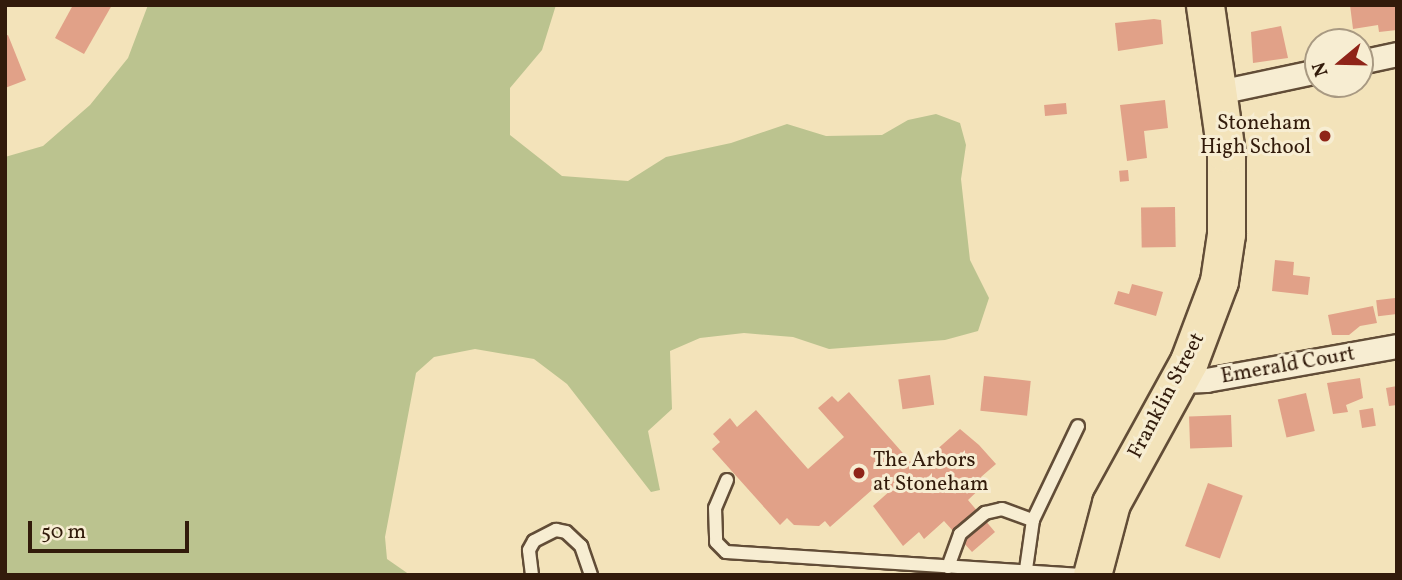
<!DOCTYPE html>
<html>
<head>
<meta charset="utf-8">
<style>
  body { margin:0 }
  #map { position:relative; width:1402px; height:580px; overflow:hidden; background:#f3e3ba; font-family:Vollkorn,serif }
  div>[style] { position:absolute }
  .green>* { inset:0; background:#bbc38f }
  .building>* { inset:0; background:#e1a188; transform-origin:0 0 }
  .roads { filter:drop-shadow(2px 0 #624d37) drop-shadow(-2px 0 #624d37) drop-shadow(0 2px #624d37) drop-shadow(0 -2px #624d37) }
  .service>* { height:12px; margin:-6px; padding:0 6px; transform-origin:6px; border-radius:6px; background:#f7edd2 }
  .minor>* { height:23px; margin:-11.5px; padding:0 11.5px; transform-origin:11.5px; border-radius:11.5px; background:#f7edd2 }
  .primary>* { height:37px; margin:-18.5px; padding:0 18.5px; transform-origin:18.5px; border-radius:18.5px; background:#f3e3ba }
  .dots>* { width:19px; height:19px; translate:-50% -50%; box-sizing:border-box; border:4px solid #f7edd2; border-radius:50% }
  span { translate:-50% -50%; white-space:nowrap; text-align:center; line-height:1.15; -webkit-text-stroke:6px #f7edd2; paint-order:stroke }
  .poi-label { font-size:21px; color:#321b0b }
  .right { translate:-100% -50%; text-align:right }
  .left { translate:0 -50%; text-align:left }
  .street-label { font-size:21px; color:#321b0b }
  .frame { position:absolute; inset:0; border:7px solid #321b0b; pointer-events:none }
  .north { position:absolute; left:1304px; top:28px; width:70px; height:70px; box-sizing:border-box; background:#f7edd2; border:2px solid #a89982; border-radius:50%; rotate:251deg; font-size:19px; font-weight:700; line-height:28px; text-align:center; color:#321b0b }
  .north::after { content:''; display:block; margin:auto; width:24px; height:32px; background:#8f2418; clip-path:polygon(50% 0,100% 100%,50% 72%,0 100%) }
  .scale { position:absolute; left:28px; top:521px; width:161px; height:32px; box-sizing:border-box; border:4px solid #321b0b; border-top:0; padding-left:9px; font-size:21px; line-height:24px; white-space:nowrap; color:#321b0b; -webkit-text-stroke:5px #f7edd2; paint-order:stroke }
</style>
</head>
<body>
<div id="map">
  <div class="green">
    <div style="clip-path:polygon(148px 5px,556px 5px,542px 50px,510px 88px,510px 135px,562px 176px,628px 181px,666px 157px,731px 143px,787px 124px,826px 136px,882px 135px,908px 120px,936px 114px,960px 123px,966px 145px,961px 179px,970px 260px,989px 298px,978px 331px,945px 340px,829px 349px,793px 337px,744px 333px,700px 338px,670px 351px,672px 409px,648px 431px,660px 490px,651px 492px,567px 384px,534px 359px,475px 349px,434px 357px,416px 373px,385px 537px,387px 559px,410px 575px,5px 575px,5px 157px,43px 146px,90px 105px,128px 58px)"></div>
  </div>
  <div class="building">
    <div style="clip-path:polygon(73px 5px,112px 5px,84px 54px,55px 38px)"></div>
    <div style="clip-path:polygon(1350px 5px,1397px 5px,1397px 30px,1379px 32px,1378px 25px,1353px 29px)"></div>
    <div style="clip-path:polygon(1154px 19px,1161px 20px,1163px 44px,1118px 51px,1115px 23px)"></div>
    <div style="clip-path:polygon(1281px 26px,1288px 58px,1253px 63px,1251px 32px)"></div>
    <div style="clip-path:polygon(8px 35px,26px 80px,5px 88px,5px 36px)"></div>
    <div style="clip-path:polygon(1318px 51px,1318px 64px,1310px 65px,1307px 53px)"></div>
    <div style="clip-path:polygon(1165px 100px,1168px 128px,1144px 131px,1147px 158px,1127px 161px,1120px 105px)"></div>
    <div style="left:1066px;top:103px;width:11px;height:22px;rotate:85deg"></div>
    <div style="left:1128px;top:170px;width:11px;height:9px;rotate:85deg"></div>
    <div style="left:1175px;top:207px;width:40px;height:34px;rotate:89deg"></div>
    <div style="clip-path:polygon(1275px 260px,1294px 262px,1293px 275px,1310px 277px,1308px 295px,1272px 291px)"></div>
    <div style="clip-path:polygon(1132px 284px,1163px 292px,1156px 316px,1114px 304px,1118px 291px,1129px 294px)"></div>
    <div style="left:1395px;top:298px;width:16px;height:19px;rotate:83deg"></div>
    <div style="clip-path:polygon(1373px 306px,1377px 323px,1360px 326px,1349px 335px,1332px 335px,1328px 315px)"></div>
    <div style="left:930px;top:375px;width:30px;height:32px;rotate:82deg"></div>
    <div style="left:984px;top:376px;width:47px;height:35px;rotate:6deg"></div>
    <div style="clip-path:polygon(1360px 378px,1363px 398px,1346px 405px,1348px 412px,1333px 414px,1327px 383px)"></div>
    <div style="clip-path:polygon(1397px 386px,1397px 405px,1389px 406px,1386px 388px)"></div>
    <div style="clip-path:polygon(849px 392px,916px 468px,960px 429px,979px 445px,996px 464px,981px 477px,986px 483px,968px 500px,995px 532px,972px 552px,944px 521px,924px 539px,919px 532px,903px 546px,873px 506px,891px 490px,882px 481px,830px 527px,825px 521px,819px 526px,794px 525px,787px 518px,780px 525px,712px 449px,720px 442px,713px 434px,730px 418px,737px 427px,756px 410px,808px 469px,844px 437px,818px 408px,832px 396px,838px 402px)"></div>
    <div style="left:1306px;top:393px;width:39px;height:29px;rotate:77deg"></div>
    <div style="left:1373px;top:408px;width:18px;height:14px;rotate:81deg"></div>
    <div style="left:1231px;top:415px;width:32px;height:42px;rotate:88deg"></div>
    <div style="left:1208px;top:483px;width:37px;height:67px;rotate:20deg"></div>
  </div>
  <div class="roads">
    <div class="service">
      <div style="left:727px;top:480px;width:30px;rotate:113deg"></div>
      <div style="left:715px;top:508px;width:34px;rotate:88deg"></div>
      <div style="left:716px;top:542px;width:14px;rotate:45deg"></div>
      <div style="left:726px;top:552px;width:356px;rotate:3.7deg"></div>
      <div style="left:1033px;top:520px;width:104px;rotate:-64.4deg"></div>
      <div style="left:948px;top:567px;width:35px;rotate:-70deg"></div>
      <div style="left:960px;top:534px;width:33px;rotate:-40deg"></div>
      <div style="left:985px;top:513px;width:17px;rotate:-13deg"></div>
      <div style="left:1002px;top:509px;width:33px;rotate:20deg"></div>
      <div style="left:1033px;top:520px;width:49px;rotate:98.1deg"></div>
      <div style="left:532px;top:575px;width:25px;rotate:-97deg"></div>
      <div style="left:529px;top:550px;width:10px;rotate:-61deg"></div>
      <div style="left:534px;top:541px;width:25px;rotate:-27deg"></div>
      <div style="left:556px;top:530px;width:10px;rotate:11deg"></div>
      <div style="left:566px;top:532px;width:21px;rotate:43deg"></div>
      <div style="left:581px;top:546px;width:31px;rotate:71deg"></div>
    </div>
    <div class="minor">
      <div style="left:1360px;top:62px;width:38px;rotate:-12deg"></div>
      <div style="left:1219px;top:92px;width:101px;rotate:-12deg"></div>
      <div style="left:1179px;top:381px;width:27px;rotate:-2deg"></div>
      <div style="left:1206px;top:380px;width:194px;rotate:-10.1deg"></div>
    </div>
    <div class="primary">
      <div style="left:1092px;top:575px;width:74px;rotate:-75.2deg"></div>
      <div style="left:1111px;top:503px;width:162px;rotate:-61.2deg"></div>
      <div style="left:1189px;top:361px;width:85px;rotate:-69.4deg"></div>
      <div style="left:1219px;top:281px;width:48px;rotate:-81.5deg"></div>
      <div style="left:1226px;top:234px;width:81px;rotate:-90deg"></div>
      <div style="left:1226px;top:153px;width:149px;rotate:-98.1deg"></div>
    </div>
  </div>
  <div class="dots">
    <div style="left:1325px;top:136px;background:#8f2418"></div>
    <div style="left:859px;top:473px;background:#8f2418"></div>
  </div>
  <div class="poi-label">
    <span class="right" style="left:1311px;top:136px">Stoneham<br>High School</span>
    <span class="left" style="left:873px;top:473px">The Arbors<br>at Stoneham</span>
  </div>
  <div class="street-label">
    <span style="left:1288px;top:366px;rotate:-10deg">Emerald Court</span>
    <span style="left:1167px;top:396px;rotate:-62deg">Franklin Street</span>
  </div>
  <div class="frame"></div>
  <div class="north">N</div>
  <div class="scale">50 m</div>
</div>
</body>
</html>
